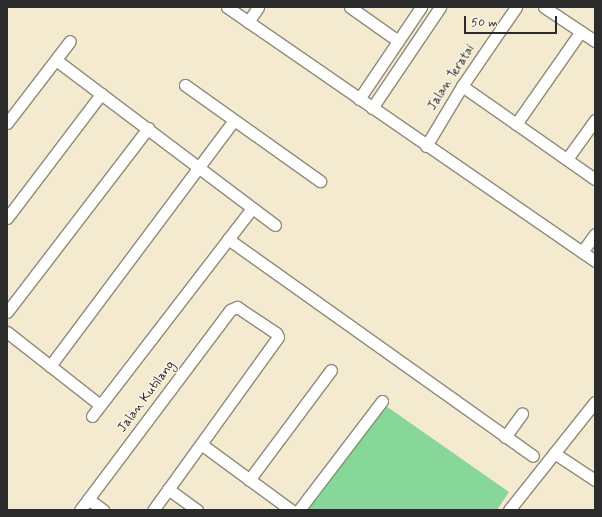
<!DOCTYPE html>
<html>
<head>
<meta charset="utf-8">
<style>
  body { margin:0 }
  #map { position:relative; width:602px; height:517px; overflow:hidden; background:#f3eacf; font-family:Mynerve,sans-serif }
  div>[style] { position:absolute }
  .green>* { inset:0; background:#87d898 }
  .roads { filter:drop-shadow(1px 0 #8f8a7d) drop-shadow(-1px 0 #8f8a7d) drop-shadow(0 1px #8f8a7d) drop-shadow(0 -1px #8f8a7d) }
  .minor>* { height:11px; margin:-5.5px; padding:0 5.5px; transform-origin:5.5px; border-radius:5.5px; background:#fff }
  span { translate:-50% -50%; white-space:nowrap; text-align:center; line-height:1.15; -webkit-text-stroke:3px #fcf5e5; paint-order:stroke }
  .street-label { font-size:13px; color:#2b2b2b }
  .frame { position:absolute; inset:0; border:8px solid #2b2b2b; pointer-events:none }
  .scale { position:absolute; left:464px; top:16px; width:93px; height:18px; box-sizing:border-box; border:2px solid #2b2b2b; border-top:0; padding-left:5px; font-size:12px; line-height:14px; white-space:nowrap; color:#2b2b2b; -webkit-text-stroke:3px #fcf5e5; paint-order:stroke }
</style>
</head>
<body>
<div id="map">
  <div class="green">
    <div style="clip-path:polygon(386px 406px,509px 492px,497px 510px,306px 510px)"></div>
  </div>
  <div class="roads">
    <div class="minor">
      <div style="left:227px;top:7px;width:447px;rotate:34.6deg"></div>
      <div style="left:350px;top:7px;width:59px;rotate:35.3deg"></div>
      <div style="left:544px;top:7px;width:61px;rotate:33.7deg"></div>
      <div style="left:248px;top:22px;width:18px;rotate:-56deg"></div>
      <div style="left:56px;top:60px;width:274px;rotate:37deg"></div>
      <div style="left:185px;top:85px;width:166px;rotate:35.4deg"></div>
      <div style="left:462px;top:86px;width:162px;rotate:35deg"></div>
      <div style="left:359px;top:99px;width:111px;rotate:-56deg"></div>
      <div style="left:372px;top:108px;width:122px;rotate:-56deg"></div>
      <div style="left:7px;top:123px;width:103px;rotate:-52.5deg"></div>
      <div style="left:516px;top:124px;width:113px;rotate:-55deg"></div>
      <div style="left:426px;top:146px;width:70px;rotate:-59deg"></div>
      <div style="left:462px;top:86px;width:96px;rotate:-55.6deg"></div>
      <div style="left:567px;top:159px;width:48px;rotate:-54.3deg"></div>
      <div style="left:7px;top:218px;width:156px;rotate:-52.8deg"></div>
      <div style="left:228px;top:239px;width:374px;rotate:35.4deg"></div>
      <div style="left:582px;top:252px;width:22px;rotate:-54deg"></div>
      <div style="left:7px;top:312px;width:232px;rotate:-52.5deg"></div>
      <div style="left:7px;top:332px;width:118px;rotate:38.1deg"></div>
      <div style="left:50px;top:366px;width:307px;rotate:-53.2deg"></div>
      <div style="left:92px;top:416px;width:262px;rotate:-52.4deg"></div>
      <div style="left:505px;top:437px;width:29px;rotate:-54deg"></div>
      <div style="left:201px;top:444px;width:112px;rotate:36.3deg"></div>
      <div style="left:554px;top:453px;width:49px;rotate:33.4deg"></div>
      <div style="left:249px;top:480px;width:137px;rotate:-53.3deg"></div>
      <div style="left:168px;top:489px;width:36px;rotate:36deg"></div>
      <div style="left:88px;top:499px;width:19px;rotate:36deg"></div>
      <div style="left:80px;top:510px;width:250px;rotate:-53.1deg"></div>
      <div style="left:230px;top:310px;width:8px;rotate:-23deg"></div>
      <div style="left:237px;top:307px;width:47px;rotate:33.7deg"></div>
      <div style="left:276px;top:333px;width:4px;rotate:63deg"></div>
      <div style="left:278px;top:337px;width:213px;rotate:125.8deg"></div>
      <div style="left:299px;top:510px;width:137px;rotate:-52.7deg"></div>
      <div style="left:509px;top:510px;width:138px;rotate:-51.5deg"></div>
    </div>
  </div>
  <div class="street-label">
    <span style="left:452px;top:78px;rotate:-57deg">Jalan Teratai</span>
    <span style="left:147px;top:397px;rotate:-53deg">Jalan Kutilang</span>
  </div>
  <div class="frame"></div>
  <div class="scale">50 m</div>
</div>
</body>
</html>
